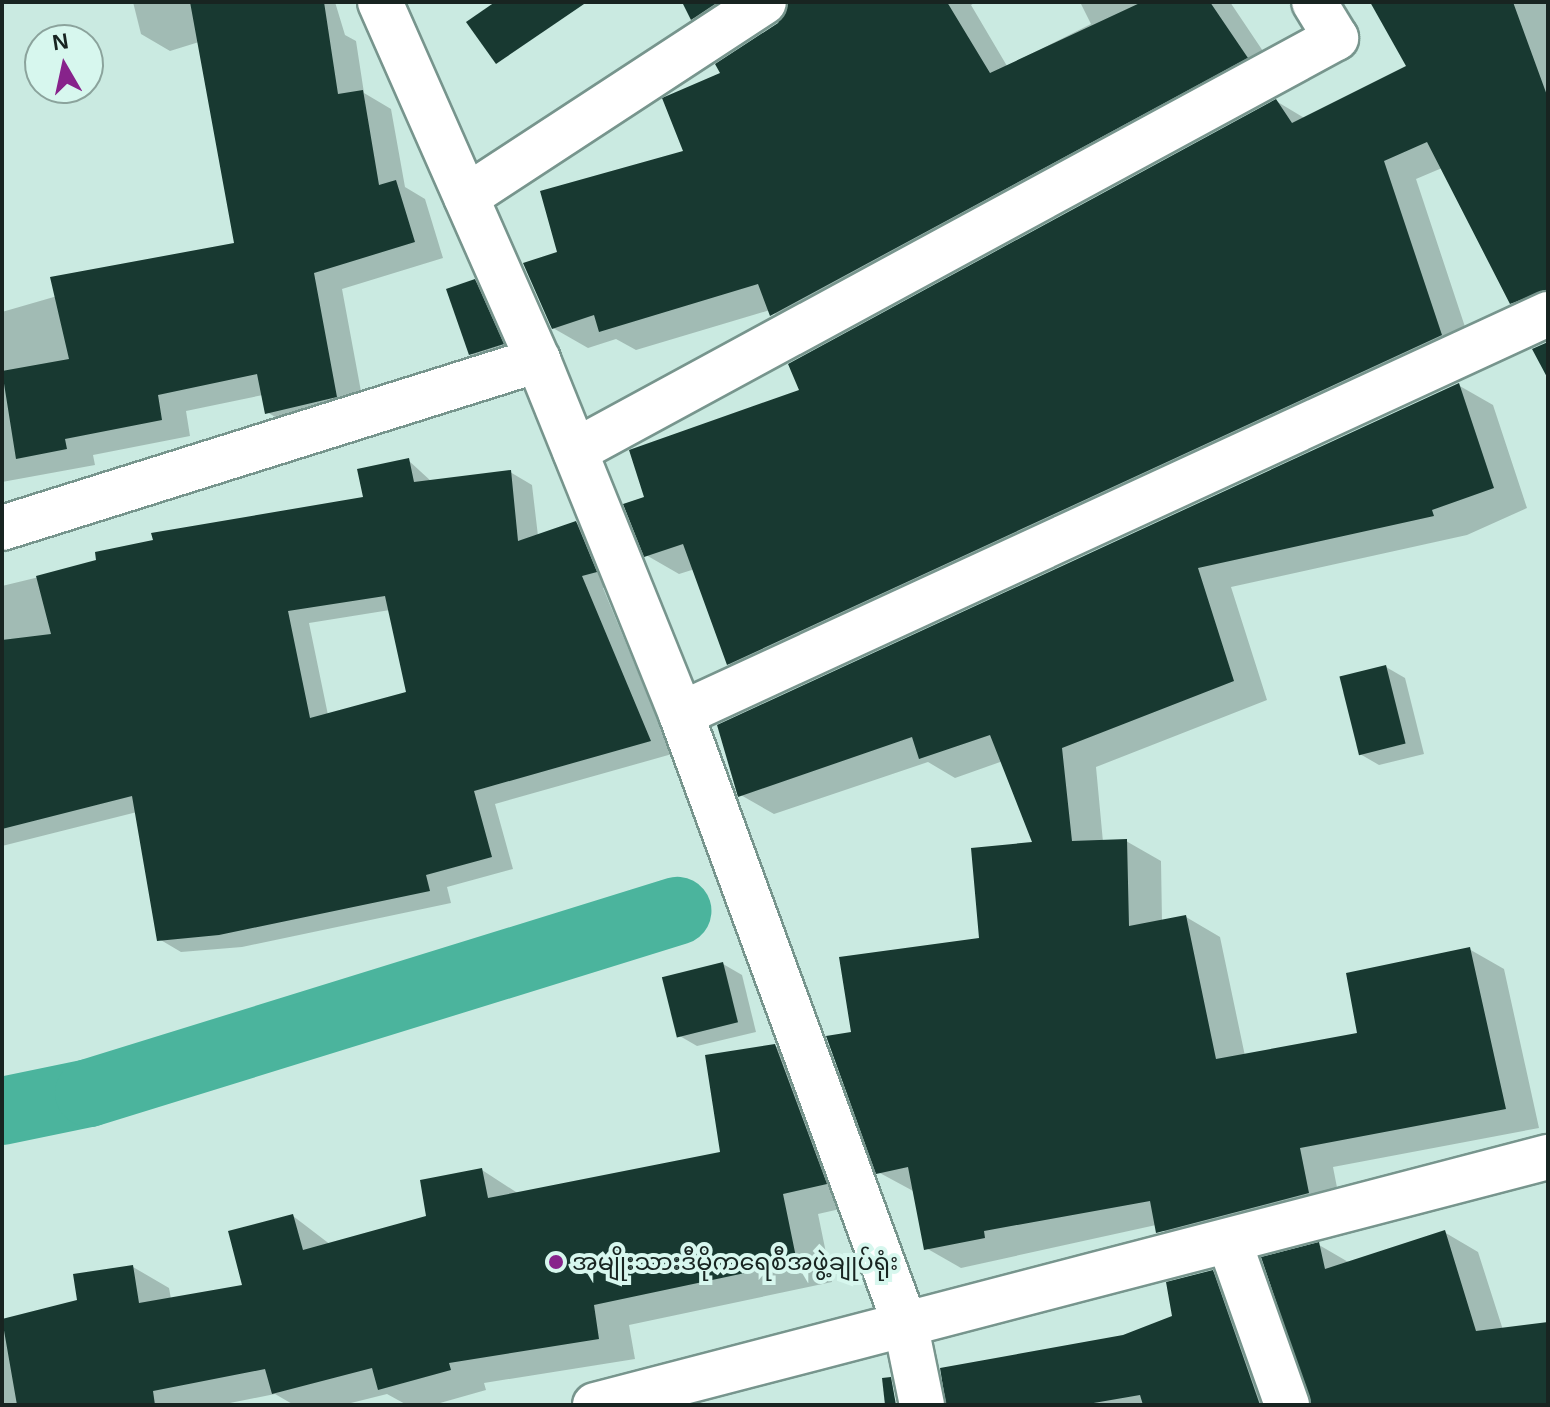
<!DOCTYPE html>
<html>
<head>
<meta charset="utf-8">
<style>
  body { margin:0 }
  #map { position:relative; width:1550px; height:1407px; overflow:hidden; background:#caeae1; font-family:Helvetica,"Noto Sans Myanmar",sans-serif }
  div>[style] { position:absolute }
  .shadow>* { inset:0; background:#0003 }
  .canal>* { height:68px; margin:-34px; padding:0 34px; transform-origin:34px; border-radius:34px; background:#4bb49d }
  .building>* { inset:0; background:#183931; transform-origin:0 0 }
  .roads { filter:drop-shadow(2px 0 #77958d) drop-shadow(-2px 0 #77958d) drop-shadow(0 2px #77958d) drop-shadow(0 -2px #77958d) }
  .minor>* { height:44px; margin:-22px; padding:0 22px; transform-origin:22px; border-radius:22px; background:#fff }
  .dots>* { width:22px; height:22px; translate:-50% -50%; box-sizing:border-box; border:4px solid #d7f7ee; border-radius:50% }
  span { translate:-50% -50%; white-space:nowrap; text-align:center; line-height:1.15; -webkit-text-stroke:8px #d7f7ee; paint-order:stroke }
  .poi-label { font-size:24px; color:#182421 }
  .left { translate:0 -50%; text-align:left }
  .frame { position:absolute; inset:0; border:4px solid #182421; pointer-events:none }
  .north { position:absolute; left:24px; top:24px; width:80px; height:80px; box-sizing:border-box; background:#d7f7ee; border:2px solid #8ba39c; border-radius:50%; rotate:351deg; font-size:22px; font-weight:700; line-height:32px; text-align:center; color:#182421 }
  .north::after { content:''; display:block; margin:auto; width:28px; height:36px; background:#87238b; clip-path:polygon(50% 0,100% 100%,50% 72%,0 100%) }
</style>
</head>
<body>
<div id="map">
  <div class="shadow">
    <div style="clip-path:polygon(133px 2px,335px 2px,345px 35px,356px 41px,364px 93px,391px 109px,405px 187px,425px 199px,443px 258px,342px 289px,365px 413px,295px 429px,267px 412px,263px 395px,186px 411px,190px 436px,93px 455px,95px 465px,2px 482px,2px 312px,237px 244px,199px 42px,170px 51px,141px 34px)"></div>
    <div style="clip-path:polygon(684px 2px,787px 2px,787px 3px,730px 40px,693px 18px)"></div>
    <div style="clip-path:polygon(854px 2px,976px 2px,971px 5px,1007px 66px,1091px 24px,1080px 2px,1230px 2px,1281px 78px,807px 335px,770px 310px,636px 350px,616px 339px,588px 348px,553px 328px,560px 253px,686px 153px,723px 74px)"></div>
    <div style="clip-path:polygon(1372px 2px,1548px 2px,1548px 320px,1511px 303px,1442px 168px,1416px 179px,1474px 354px,762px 683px,729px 664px,695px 569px,679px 574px,646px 555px,646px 499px,801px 391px,1276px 101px,1306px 119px,1408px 67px)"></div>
    <div style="clip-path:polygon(475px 281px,512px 303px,508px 376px,471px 354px)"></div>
    <div style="clip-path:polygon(1458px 385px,1493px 405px,1527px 508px,1467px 535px,1231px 587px,1267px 700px,1096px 767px,1103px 842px,1126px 841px,1161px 861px,1162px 921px,1186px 917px,1220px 937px,1245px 1056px,1360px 1035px,1469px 949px,1504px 969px,1539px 1128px,1333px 1167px,1342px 1213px,1192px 1252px,1156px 1225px,961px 1268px,926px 1248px,915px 1192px,878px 1172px,854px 1034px,981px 940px,1035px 844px,1003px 761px,955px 778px,928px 762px,774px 814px,739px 794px)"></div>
    <div style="clip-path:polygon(evenodd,408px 460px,432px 482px,510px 472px,532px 485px,538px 536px,576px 523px,598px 536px,617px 584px,603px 588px,672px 754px,495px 804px,513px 869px,447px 887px,451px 903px,242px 947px,181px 952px,159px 939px,137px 812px,2px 846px,2px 586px,366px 498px,408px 460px,390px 610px,409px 693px,328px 715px,309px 623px,390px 610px)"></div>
    <div style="clip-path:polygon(1386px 667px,1405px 678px,1424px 754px,1379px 765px,1360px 754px)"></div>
    <div style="clip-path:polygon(723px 964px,742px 975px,756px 1032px,697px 1046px,678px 1035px)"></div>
    <div style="clip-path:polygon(775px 1046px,811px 1067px,862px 1204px,818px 1214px,832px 1282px,629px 1325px,635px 1359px,484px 1383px,486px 1390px,433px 1405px,407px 1405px,387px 1394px,343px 1405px,294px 1405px,275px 1394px,220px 1405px,2px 1405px,2px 1321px,80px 1302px,133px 1267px,169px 1288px,171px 1299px,245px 1286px,293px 1216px,331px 1245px,429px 1218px,482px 1170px,519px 1194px,722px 1154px)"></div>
    <div style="clip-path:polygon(1444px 1232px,1478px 1252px,1503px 1330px,1548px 1324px,1548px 1405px,1311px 1405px,1319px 1245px,1350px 1263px)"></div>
    <div style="clip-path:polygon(1212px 1272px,1246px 1292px,1287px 1405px,971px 1405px,1174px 1317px)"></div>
  </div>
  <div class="canal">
    <div style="left:2px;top:1111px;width:89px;rotate:-11.7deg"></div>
    <div style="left:89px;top:1093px;width:616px;rotate:-17.2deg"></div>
  </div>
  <div class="building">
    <div style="clip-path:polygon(190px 2px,324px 2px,338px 94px,363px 90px,379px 185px,396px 180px,415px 242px,314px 273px,337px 397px,265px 414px,257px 374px,158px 395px,162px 420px,65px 439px,67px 449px,16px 459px,2px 371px,69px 359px,50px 277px,234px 243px)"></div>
    <div style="clip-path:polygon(495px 2px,587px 2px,496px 64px,466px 22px)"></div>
    <div style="clip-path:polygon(682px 2px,718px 2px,691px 20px)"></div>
    <div style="clip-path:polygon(789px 2px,947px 2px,990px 73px,1142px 2px,1210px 2px,1248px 58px,770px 316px,758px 284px,599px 332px,594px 315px,552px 329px,523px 263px,557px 252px,540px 191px,683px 151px,662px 98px,720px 73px,715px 64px,778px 23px)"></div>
    <div style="clip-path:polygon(1370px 2px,1513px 2px,1548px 98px,1548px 289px,1510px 304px,1427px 142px,1384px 161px,1442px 335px,727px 665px,683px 544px,644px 557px,623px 504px,644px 497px,629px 450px,799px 390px,788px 364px,1276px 99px,1292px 123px,1406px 66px)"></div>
    <div style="clip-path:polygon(475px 279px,504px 344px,469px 355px,446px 289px)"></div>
    <div style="clip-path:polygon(1548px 342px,1548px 379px,1532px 349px)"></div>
    <div style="clip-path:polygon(1459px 383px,1494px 488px,1432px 510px,1434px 516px,1198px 568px,1234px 681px,1062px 748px,1072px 841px,1127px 839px,1129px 926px,1186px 915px,1216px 1059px,1357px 1033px,1346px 973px,1470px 947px,1506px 1109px,1300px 1148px,1309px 1193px,1156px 1233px,1150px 1201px,984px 1231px,985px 1238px,924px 1250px,908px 1167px,876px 1174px,826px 1036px,851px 1032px,839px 957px,979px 938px,971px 848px,1032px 842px,990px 735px,919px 759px,912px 737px,738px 797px,717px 725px)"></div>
    <div style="clip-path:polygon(evenodd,409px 458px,414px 482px,511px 470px,518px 541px,576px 521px,597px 572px,582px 576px,651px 741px,474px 791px,492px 857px,426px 875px,430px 891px,219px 935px,157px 941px,132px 796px,2px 829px,2px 640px,51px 634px,36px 576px,96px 560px,95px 552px,153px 540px,151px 533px,363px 497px,357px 469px,409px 458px,385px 596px,406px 692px,310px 718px,288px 611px,385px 596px)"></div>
    <div style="left:1386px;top:665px;width:81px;height:48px;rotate:76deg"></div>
    <div style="left:723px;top:962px;width:62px;height:63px;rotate:76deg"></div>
    <div style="clip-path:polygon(775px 1044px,827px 1184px,783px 1194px,797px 1262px,594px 1305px,599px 1339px,449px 1363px,451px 1370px,378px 1390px,372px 1368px,272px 1394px,265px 1369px,153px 1391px,155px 1405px,17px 1405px,2px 1319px,77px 1300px,73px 1274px,133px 1265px,139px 1303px,242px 1285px,228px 1231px,293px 1214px,303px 1250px,426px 1216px,420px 1180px,482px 1168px,488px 1198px,720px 1152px,705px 1055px)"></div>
    <div style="clip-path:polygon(1445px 1230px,1476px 1331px,1548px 1322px,1548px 1405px,1311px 1405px,1261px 1257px,1319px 1242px,1325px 1269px)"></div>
    <div style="clip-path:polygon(1213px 1270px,1260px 1405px,1143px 1405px,1140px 1395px,1082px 1405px,946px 1405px,940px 1368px,1123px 1335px,1172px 1316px,1166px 1282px)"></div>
    <div style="clip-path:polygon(891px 1377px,896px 1405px,885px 1405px,882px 1378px)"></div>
  </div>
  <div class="roads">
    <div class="minor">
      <div style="left:380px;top:2px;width:391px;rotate:66.2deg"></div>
      <div style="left:538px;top:360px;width:382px;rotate:68deg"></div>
      <div style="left:681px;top:714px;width:653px;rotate:69.84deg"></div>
      <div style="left:906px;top:1327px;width:80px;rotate:78.4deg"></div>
      <div style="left:466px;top:197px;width:356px;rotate:-33.2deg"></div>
      <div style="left:575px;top:451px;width:866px;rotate:-28.49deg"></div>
      <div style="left:1336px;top:38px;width:42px;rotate:-121.4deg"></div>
      <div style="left:2px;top:528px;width:562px;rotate:-17.4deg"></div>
      <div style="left:681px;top:714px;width:955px;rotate:-24.77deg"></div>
      <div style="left:1229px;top:1241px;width:174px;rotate:70.5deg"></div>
      <div style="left:595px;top:1405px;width:985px;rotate:-14.59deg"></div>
    </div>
  </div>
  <div class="dots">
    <div style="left:556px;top:1262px;background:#87238b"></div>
  </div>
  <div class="poi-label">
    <span class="left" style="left:572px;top:1262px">အမျိုးသားဒီမိုကရေစီအဖွဲ့ချုပ်ရုံး</span>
  </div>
  <div class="frame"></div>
  <div class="north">N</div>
</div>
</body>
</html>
